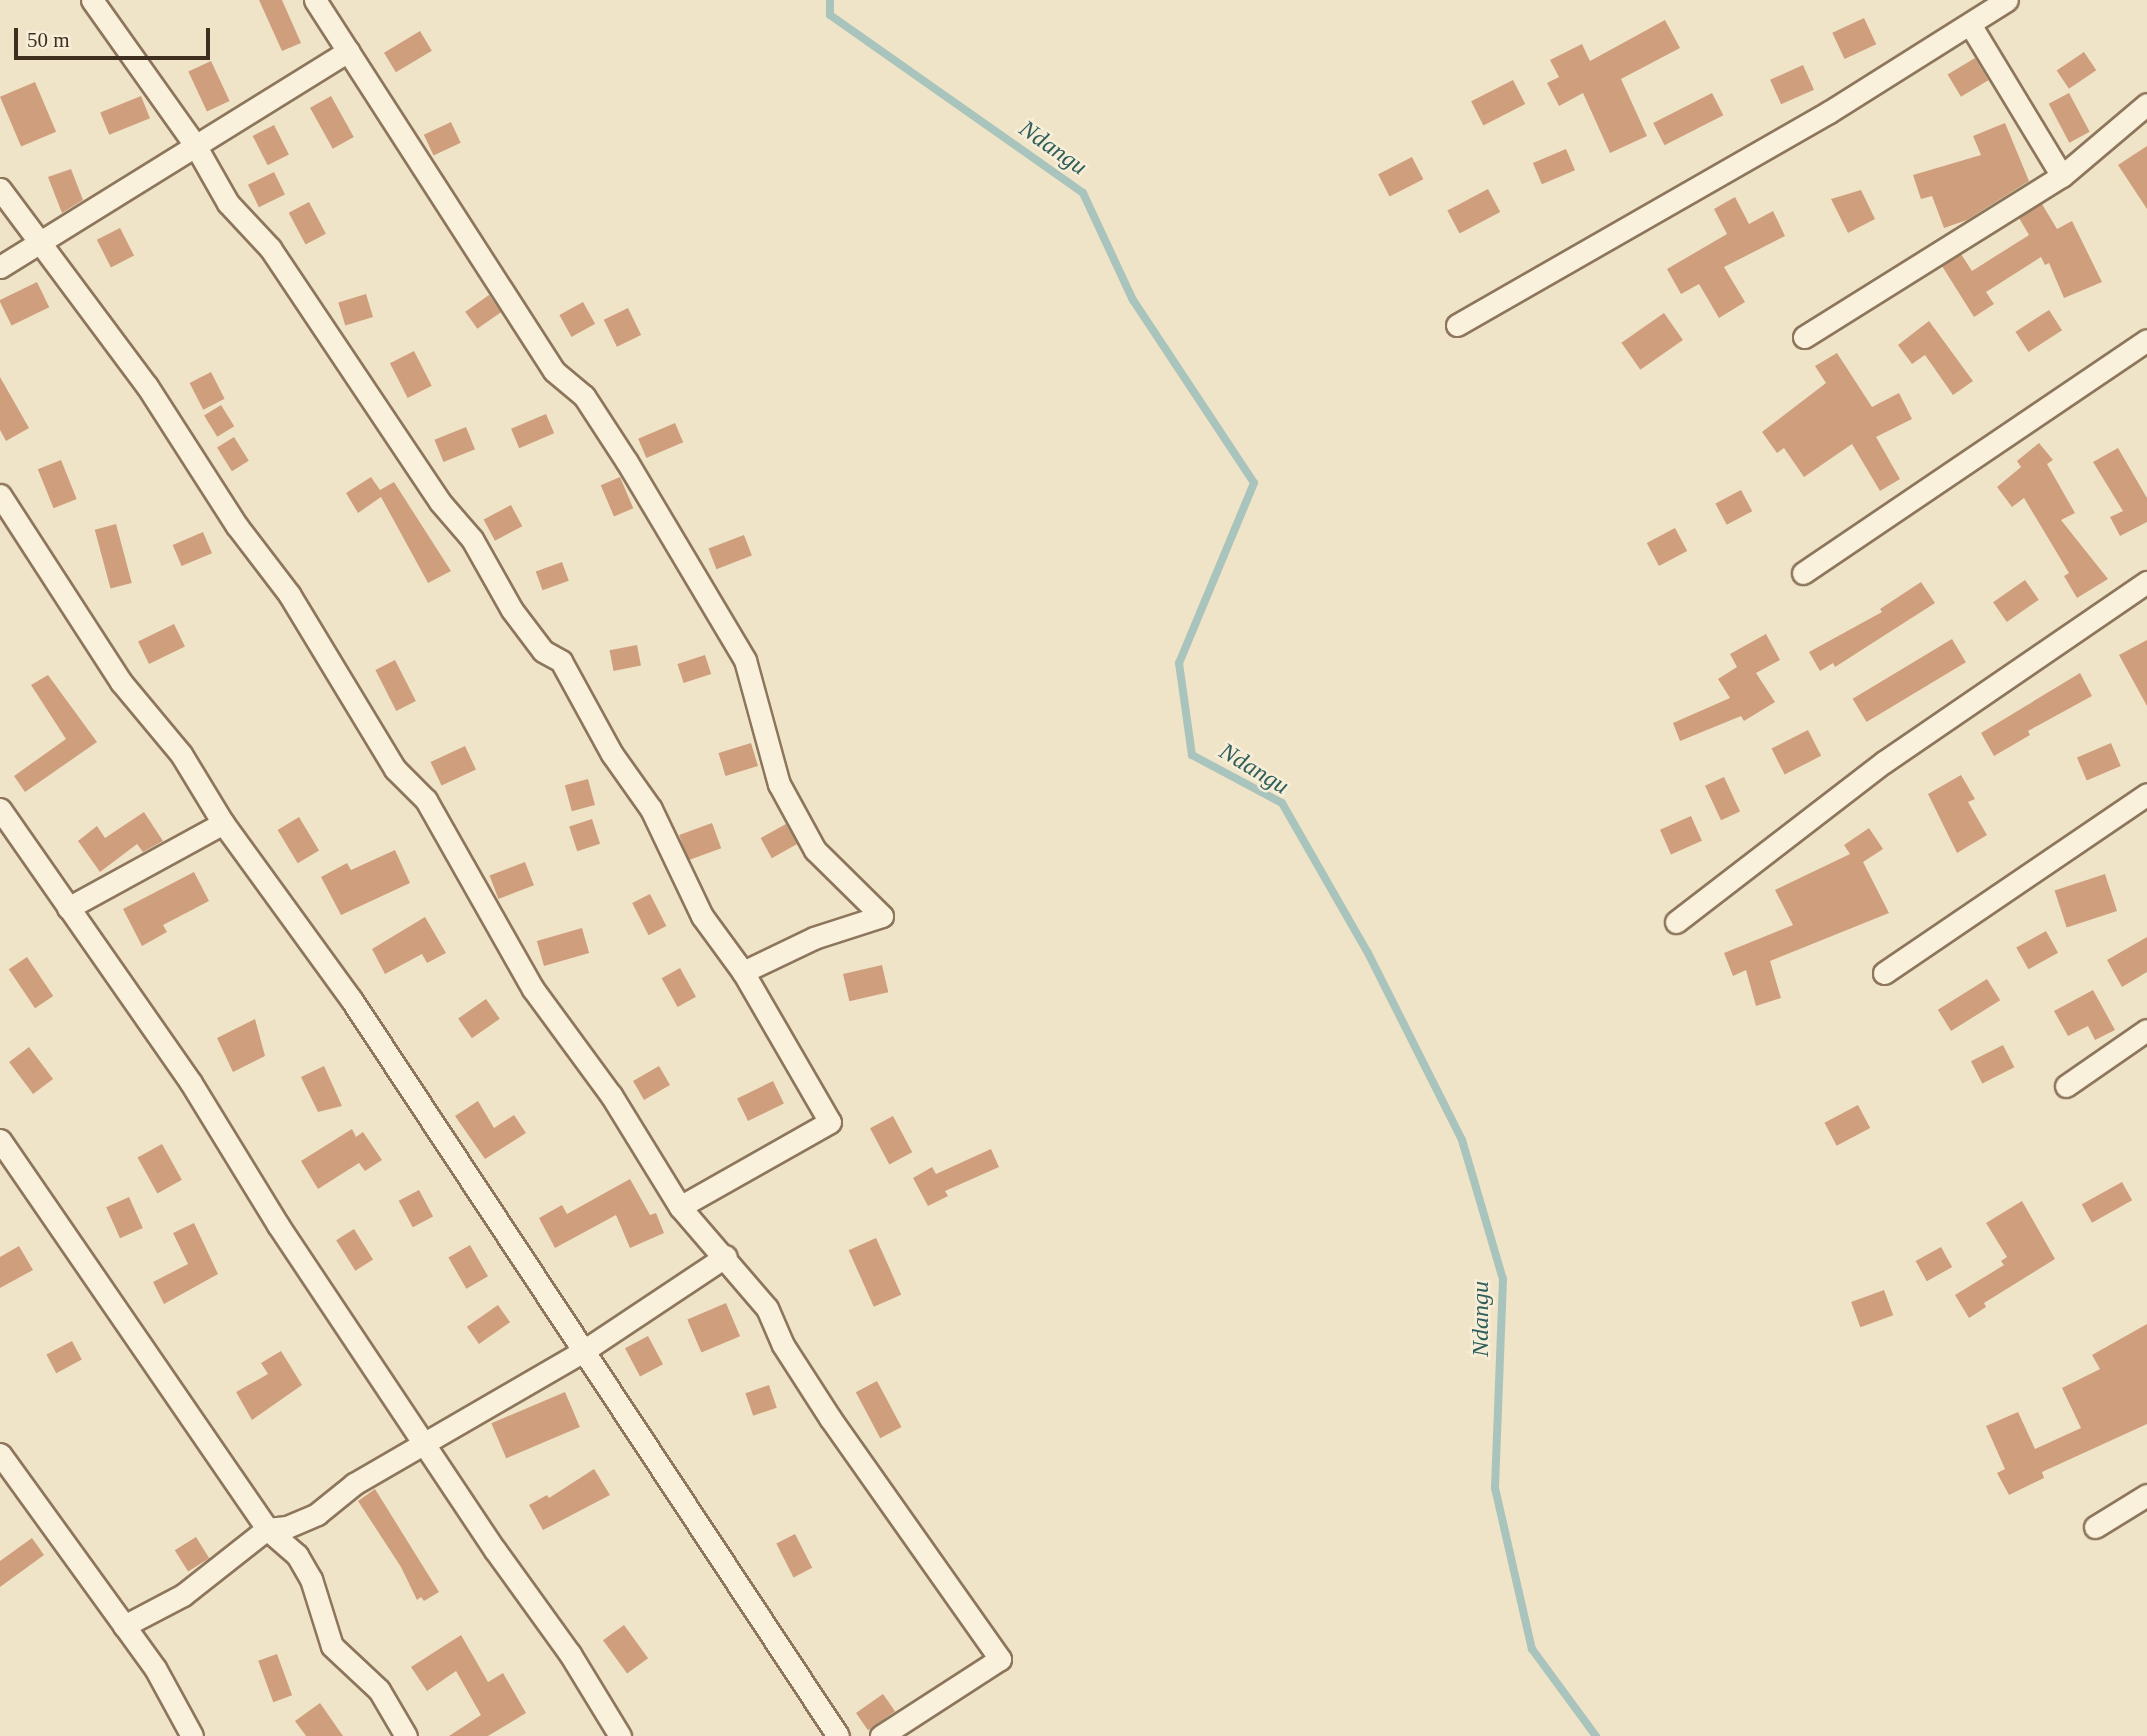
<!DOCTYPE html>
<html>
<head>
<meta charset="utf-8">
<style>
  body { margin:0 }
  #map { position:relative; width:2147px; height:1736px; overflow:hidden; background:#f0e4c8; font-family:"Times New Roman",serif }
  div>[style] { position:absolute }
  .stream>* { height:8px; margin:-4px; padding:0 4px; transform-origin:4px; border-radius:4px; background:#a9c4bc }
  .building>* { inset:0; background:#cf9f7d; transform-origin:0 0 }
  .roads { filter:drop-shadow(2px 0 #8d765c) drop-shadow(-2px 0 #8d765c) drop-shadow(0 2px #8d765c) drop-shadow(0 -2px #8d765c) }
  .street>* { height:21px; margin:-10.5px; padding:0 10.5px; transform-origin:10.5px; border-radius:10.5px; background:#faf1dc }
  span { translate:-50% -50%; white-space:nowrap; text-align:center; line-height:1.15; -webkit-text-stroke:5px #f7eed8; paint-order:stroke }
  .water-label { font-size:24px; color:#2f5d5a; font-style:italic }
  .scale { position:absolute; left:14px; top:28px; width:196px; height:32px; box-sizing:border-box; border:4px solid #3d2e20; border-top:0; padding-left:9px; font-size:21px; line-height:24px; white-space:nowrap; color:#3d2e20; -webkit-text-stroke:5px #f7eed8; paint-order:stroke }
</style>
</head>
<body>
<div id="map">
  <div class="stream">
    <div style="left:830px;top:0;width:15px;rotate:90deg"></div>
    <div style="left:830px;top:15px;width:309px;rotate:35.1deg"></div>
    <div style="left:1083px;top:193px;width:118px;rotate:65deg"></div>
    <div style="left:1133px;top:300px;width:219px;rotate:56.5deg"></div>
    <div style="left:1254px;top:483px;width:195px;rotate:112.6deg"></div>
    <div style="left:1179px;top:663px;width:93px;rotate:82deg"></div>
    <div style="left:1192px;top:755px;width:102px;rotate:28.1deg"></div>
    <div style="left:1282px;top:803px;width:173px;rotate:60.2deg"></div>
    <div style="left:1368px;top:953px;width:209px;rotate:63.3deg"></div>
    <div style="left:1462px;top:1140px;width:145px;rotate:73.6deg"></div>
    <div style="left:1503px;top:1279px;width:209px;rotate:92.2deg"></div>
    <div style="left:1495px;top:1488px;width:165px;rotate:77.1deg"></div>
    <div style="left:1532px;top:1649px;width:108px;rotate:53.7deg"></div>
  </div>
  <div class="building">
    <div style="clip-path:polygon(259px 0,282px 0,301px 43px,282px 51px)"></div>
    <div style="left:1864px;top:18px;width:29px;height:35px;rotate:65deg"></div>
    <div style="clip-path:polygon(1665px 20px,1680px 48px,1621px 79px,1647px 136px,1610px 153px,1583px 93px,1559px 106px,1547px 83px,1559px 77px,1550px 60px,1582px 44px,1590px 61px)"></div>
    <div style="left:420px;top:31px;width:23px;height:42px;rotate:59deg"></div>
    <div style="left:2084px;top:52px;width:22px;height:33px;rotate:56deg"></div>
    <div style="left:1975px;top:58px;width:26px;height:32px;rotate:59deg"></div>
    <div style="left:211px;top:61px;width:44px;height:25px;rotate:65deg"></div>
    <div style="left:1803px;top:65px;width:27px;height:36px;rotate:66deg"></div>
    <div style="left:1513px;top:80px;width:27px;height:47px;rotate:63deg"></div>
    <div style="left:35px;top:82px;width:54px;height:38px;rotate:67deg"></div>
    <div style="left:1712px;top:93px;width:25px;height:66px;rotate:63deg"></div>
    <div style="left:2069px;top:93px;width:44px;height:23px;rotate:62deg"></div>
    <div style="left:141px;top:96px;width:24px;height:44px;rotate:68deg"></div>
    <div style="left:331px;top:96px;width:47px;height:24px;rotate:61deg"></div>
    <div style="left:451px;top:122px;width:23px;height:30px;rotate:65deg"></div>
    <div style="clip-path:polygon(2005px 123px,2029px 181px,1967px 220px,1944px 228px,1932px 196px,1921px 199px,1913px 175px,1981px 155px,1973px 136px)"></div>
    <div style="left:274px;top:125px;width:33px;height:24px;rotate:63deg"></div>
    <div style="clip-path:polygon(2147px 146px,2147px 209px,2118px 165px)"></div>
    <div style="left:1566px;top:149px;width:23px;height:36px;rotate:67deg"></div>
    <div style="left:1412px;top:157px;width:25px;height:38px;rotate:63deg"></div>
    <div style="clip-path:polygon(71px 169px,83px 200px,62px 213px,48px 177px)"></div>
    <div style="left:274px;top:172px;width:25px;height:29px;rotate:64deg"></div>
    <div style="left:1488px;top:189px;width:26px;height:46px;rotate:62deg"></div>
    <div style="clip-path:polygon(1861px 190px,1875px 219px,1848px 233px,1831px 199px)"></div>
    <div style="clip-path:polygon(1735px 197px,1749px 224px,1773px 211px,1785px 236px,1724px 267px,1745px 302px,1719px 318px,1699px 284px,1681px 294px,1667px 269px,1727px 234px,1714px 209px)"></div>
    <div style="left:309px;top:202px;width:36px;height:23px;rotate:62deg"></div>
    <div style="clip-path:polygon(2042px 204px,2057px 229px,2072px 221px,2102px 282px,2064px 298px,2049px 263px,2045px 265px,2041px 257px,1986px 292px,1994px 304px,1974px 317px,1942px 266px,1961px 254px,1972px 271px,2029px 235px,2019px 218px)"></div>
    <div style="left:120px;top:228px;width:31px;height:26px;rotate:63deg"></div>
    <div style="left:37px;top:282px;width:28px;height:42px;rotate:64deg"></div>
    <div style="left:366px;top:294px;width:24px;height:29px;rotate:73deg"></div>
    <div style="left:489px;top:295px;width:21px;height:29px;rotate:55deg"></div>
    <div style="left:583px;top:302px;width:25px;height:27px;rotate:61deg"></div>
    <div style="left:628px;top:308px;width:30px;height:27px;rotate:64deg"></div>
    <div style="left:2049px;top:310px;width:24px;height:40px;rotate:57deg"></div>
    <div style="left:1664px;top:313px;width:33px;height:52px;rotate:55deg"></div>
    <div style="clip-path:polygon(1929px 321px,1973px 381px,1953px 395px,1925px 355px,1912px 364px,1898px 345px)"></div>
    <div style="left:414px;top:351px;width:39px;height:27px;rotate:63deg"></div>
    <div style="clip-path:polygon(1837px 353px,1872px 407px,1899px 393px,1912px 419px,1876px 437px,1900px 479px,1880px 491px,1852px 444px,1804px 477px,1784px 448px,1777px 453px,1762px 432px,1826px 383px,1815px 366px)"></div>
    <div style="left:211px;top:372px;width:30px;height:24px;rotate:63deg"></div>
    <div style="clip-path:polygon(0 377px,29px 428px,6px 441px,0 430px)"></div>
    <div style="left:221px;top:405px;width:25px;height:20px;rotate:58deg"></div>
    <div style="left:546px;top:414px;width:21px;height:38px;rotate:67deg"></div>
    <div style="left:675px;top:423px;width:21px;height:40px;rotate:67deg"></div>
    <div style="left:466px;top:427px;width:24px;height:34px;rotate:68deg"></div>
    <div style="left:234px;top:437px;width:28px;height:20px;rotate:58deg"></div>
    <div style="clip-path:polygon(2039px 443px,2053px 460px,2047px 464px,2075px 513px,2061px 520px,2108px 579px,2077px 598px,2064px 576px,2069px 573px,2024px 498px,2012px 507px,1997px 487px,2021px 467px,2017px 461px)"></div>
    <div style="clip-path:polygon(2118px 448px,2147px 498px,2147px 522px,2120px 536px,2110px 517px,2123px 511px,2093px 462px)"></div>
    <div style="left:61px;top:460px;width:42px;height:25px;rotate:68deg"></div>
    <div style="clip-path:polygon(371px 477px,380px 490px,394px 482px,451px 571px,428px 583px,381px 497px,358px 513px,346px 493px)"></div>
    <div style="left:620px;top:477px;width:34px;height:21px;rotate:67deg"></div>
    <div style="left:1741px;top:490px;width:24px;height:29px;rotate:62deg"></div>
    <div style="left:511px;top:505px;width:24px;height:31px;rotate:62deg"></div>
    <div style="left:116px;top:524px;width:61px;height:22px;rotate:75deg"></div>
    <div style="left:1675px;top:528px;width:26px;height:32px;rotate:62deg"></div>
    <div style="left:203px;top:532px;width:23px;height:33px;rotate:67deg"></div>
    <div style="left:744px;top:535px;width:22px;height:38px;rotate:69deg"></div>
    <div style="left:562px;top:562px;width:20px;height:28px;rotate:70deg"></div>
    <div style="left:2025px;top:580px;width:24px;height:39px;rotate:55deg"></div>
    <div style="clip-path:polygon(1921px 582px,1935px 603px,1835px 667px,1833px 663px,1820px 671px,1809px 652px,1882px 612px,1880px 609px)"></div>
    <div style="left:174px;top:624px;width:25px;height:40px;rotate:64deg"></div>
    <div style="clip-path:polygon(1766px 634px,1780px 660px,1756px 673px,1775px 702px,1744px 721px,1741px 716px,1680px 741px,1673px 723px,1730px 698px,1718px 679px,1737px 667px,1730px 654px)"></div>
    <div style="left:1952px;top:639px;width:27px;height:116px;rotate:59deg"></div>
    <div style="clip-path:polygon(2147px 640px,2147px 706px,2119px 655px)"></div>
    <div style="left:637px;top:645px;width:21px;height:28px;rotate:79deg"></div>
    <div style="left:705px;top:655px;width:20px;height:29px;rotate:72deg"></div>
    <div style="left:395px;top:660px;width:46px;height:22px;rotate:63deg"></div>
    <div style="clip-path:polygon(2080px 673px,2092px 696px,2028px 731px,2030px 735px,1994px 756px,1981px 733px)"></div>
    <div style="clip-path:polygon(48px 675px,97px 742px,25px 792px,14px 776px,66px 739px,31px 685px)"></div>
    <div style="left:1808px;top:730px;width:29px;height:41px;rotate:63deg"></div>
    <div style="left:751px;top:743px;width:24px;height:34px;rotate:73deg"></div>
    <div style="left:2111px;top:743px;width:25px;height:37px;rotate:67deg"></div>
    <div style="left:465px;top:746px;width:26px;height:38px;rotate:65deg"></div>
    <div style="clip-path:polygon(1961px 775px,1975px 799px,1968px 802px,1987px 835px,1957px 853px,1928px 794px)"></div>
    <div style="left:1724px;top:777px;width:38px;height:21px;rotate:65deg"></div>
    <div style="left:588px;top:779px;width:27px;height:24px;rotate:75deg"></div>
    <div style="clip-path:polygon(144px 812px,163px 841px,143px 852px,137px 844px,100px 872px,78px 841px,97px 826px,105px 838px)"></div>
    <div style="left:1691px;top:816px;width:27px;height:34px;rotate:66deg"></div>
    <div style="left:299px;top:817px;width:39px;height:25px;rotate:59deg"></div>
    <div style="left:592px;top:819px;width:26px;height:24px;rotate:72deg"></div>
    <div style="left:712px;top:823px;width:27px;height:35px;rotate:70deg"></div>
    <div style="left:786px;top:824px;width:23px;height:29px;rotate:61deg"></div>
    <div style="clip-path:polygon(1869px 828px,1883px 849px,1863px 862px,1889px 913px,1770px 961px,1781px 998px,1756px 1006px,1746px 970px,1733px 976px,1724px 953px,1793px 925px,1775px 890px,1850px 854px,1844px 845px)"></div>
    <div style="clip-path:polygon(395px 850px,410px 883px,341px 915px,321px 877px,347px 863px,351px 870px)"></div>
    <div style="left:525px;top:862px;width:25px;height:38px;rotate:69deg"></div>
    <div style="clip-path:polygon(194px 872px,209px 901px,163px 925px,167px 932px,142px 946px,123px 909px)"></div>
    <div style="left:2105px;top:874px;width:39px;height:53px;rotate:72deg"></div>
    <div style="left:650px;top:894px;width:36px;height:20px;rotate:63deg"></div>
    <div style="clip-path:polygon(425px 917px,446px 953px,427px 963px,422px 954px,385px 974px,372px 949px)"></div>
    <div style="left:582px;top:928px;width:26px;height:47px;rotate:74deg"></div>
    <div style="left:2046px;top:931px;width:25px;height:34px;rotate:61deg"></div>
    <div style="clip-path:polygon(2147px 937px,2147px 972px,2122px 987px,2107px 960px)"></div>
    <div style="left:27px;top:957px;width:47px;height:22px;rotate:56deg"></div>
    <div style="left:882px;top:965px;width:28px;height:40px;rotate:77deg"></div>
    <div style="left:680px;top:968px;width:33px;height:21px;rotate:61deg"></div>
    <div style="left:1987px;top:979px;width:25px;height:58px;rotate:58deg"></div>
    <div style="clip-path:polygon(2093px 990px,2115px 1030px,2095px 1040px,2088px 1026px,2068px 1036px,2054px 1011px)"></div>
    <div style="left:486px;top:999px;width:24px;height:34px;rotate:55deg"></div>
    <div style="clip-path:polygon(255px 1019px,265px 1056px,233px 1072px,217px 1038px)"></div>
    <div style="left:2003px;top:1045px;width:25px;height:36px;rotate:63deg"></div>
    <div style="left:29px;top:1047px;width:40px;height:25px;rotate:53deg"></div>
    <div style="clip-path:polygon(324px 1066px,342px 1106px,318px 1112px,301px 1077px)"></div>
    <div style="left:659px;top:1066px;width:22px;height:30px;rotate:60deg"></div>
    <div style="left:773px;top:1081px;width:25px;height:40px;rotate:64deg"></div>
    <div style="clip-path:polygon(478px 1101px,494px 1128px,514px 1115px,526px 1133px,485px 1159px,455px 1116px)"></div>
    <div style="left:1858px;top:1105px;width:26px;height:38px;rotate:62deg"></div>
    <div style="left:893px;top:1116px;width:41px;height:26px;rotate:62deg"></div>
    <div style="clip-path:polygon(352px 1129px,356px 1137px,363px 1132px,382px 1160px,365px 1171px,359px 1163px,318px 1189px,301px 1161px)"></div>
    <div style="left:162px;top:1144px;width:41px;height:28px;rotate:61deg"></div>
    <div style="clip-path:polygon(991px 1149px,999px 1167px,945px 1191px,948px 1196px,928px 1206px,913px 1178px,932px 1167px,936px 1174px)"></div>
    <div style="clip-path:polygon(630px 1179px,650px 1215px,656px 1213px,664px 1233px,630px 1248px,616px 1215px,555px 1248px,539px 1218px,562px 1205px,567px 1214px)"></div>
    <div style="left:2122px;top:1182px;width:21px;height:46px;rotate:61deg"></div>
    <div style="left:419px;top:1190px;width:30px;height:23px;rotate:62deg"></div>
    <div style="left:129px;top:1197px;width:34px;height:25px;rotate:66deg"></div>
    <div style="clip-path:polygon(2022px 1201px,2055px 1259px,1984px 1303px,1986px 1307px,1969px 1318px,1955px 1295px,2004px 1265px,2001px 1261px,2007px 1257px,1986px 1223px)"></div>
    <div style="clip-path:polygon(194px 1223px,218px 1274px,164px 1304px,153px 1282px,188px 1264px,173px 1233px)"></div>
    <div style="left:354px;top:1229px;width:36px;height:21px;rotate:58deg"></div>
    <div style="left:876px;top:1238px;width:62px;height:30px;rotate:66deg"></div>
    <div style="left:470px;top:1245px;width:36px;height:25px;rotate:60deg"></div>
    <div style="clip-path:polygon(19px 1246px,33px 1270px,0 1288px,0 1257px)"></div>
    <div style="left:1941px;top:1247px;width:23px;height:29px;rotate:61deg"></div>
    <div style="left:1884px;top:1290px;width:27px;height:35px;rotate:70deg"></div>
    <div style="left:726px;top:1303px;width:36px;height:42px;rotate:67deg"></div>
    <div style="left:498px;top:1305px;width:21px;height:38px;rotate:55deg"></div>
    <div style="clip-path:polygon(2147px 1324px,2147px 1424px,2042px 1472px,2044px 1478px,2009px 1495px,1997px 1473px,2005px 1469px,1986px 1426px,2018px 1412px,2035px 1449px,2081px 1428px,2062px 1388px,2100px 1369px,2092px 1355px)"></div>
    <div style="left:648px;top:1336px;width:32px;height:26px;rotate:62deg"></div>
    <div style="left:72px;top:1341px;width:21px;height:29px;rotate:62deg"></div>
    <div style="clip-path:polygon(281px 1351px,302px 1385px,252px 1420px,236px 1392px,268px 1374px,261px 1363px)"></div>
    <div style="left:877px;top:1381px;width:52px;height:24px;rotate:62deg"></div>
    <div style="left:769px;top:1385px;width:24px;height:25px;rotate:71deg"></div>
    <div style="left:565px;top:1392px;width:38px;height:80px;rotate:67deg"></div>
    <div style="clip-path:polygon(594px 1469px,610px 1495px,543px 1530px,529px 1505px,547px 1495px,549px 1498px)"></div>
    <div style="clip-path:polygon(375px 1489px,439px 1592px,424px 1601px,421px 1597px,417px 1600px,401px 1567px,358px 1501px)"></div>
    <div style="left:795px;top:1534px;width:38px;height:21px;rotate:63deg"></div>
    <div style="left:196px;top:1537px;width:25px;height:25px;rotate:58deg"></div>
    <div style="clip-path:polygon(32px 1538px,44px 1555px,0 1587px,0 1561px)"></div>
    <div style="left:624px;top:1625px;width:41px;height:26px;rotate:54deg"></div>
    <div style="clip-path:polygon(461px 1635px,488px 1682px,503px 1673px,526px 1713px,488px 1736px,449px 1736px,481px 1715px,456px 1671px,427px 1691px,411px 1667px)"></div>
    <div style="left:277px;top:1654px;width:44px;height:20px;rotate:70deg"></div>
    <div style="left:883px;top:1694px;width:21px;height:33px;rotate:55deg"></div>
    <div style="clip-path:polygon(320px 1703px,343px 1736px,306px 1736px,295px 1721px)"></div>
  </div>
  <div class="roads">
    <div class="street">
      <div style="left:92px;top:0;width:178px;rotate:54.6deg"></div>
      <div style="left:195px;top:145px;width:67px;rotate:60.4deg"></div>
      <div style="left:228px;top:203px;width:62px;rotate:47deg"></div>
      <div style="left:270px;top:248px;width:306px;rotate:56.2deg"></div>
      <div style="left:440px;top:502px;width:49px;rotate:49.1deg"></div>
      <div style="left:472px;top:539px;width:81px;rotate:60.6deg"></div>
      <div style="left:512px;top:610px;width:51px;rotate:52.9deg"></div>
      <div style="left:543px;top:651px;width:21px;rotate:29deg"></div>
      <div style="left:561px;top:661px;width:106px;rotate:61.3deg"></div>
      <div style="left:612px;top:754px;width:67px;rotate:54.7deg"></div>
      <div style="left:651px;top:809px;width:119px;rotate:64.5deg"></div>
      <div style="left:702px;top:916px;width:69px;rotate:53.8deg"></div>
      <div style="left:743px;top:972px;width:173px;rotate:59.9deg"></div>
      <div style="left:830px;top:1122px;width:172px;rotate:150.5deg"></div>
      <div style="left:315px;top:0;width:441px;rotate:57.2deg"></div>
      <div style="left:554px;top:371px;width:39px;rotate:40deg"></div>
      <div style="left:584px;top:396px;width:79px;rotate:56.9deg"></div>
      <div style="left:627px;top:462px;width:230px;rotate:59.2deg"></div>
      <div style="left:745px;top:660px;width:129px;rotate:74.7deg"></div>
      <div style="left:779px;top:784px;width:75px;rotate:61.4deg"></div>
      <div style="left:815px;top:850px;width:94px;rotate:44.6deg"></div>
      <div style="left:882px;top:916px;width:71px;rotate:162.1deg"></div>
      <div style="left:814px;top:938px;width:79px;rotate:154.4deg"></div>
      <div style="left:1971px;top:26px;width:175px;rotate:58.8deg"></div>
      <div style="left:0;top:189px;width:246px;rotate:53.3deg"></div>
      <div style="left:147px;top:386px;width:166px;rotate:57.3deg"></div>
      <div style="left:237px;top:526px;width:86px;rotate:52.6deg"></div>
      <div style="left:289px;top:594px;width:205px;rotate:58.8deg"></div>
      <div style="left:395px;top:769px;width:44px;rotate:45deg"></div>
      <div style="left:426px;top:800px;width:217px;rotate:60.5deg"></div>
      <div style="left:533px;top:989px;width:132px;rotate:53.7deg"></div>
      <div style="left:611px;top:1095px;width:132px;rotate:58.4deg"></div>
      <div style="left:680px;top:1207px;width:133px;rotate:49.3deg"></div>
      <div style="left:767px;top:1308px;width:40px;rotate:66.6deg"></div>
      <div style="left:783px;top:1345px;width:87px;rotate:57.2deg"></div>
      <div style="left:830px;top:1418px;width:295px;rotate:54.8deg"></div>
      <div style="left:1000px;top:1659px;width:142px;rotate:147.1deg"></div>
      <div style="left:0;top:267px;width:410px;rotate:-31.8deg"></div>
      <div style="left:1457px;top:325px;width:429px;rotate:-29.8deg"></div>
      <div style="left:1829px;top:112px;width:210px;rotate:-32.2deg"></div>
      <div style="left:1804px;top:337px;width:304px;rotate:-32deg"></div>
      <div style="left:2062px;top:176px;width:111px;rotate:-40.3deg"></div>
      <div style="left:0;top:495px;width:223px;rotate:57.1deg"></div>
      <div style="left:121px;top:682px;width:94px;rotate:50.2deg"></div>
      <div style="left:181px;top:754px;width:81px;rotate:58.7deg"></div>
      <div style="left:223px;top:823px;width:218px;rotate:54deg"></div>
      <div style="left:351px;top:999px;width:883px;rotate:56.54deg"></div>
      <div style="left:1803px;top:573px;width:415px;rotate:-34.1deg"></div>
      <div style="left:0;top:809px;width:334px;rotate:55.1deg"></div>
      <div style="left:191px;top:1083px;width:167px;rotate:58.5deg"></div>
      <div style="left:278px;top:1225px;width:391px;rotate:56.3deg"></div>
      <div style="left:495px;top:1550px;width:128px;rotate:54.2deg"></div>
      <div style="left:570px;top:1654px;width:96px;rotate:58.6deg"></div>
      <div style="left:68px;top:908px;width:177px;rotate:-28.7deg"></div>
      <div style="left:1676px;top:922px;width:262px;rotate:-37.6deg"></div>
      <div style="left:1884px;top:762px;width:319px;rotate:-34.4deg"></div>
      <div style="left:1884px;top:973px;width:318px;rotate:-34.2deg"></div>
      <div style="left:2066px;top:1086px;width:98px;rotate:-34.7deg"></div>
      <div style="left:0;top:1140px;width:472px;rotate:55.5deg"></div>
      <div style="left:267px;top:1529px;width:40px;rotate:41deg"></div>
      <div style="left:297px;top:1555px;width:28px;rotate:60deg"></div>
      <div style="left:311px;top:1579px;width:70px;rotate:72.6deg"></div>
      <div style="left:332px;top:1646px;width:64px;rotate:43.1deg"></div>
      <div style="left:379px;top:1690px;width:53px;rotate:59.6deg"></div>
      <div style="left:0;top:1454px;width:264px;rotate:54.1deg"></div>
      <div style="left:155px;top:1668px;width:77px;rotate:61.4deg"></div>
      <div style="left:2095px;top:1527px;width:61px;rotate:-31.6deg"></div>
      <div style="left:124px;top:1626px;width:67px;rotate:-27.7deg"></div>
      <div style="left:183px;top:1595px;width:107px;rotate:-38.2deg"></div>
      <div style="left:267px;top:1529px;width:20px;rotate:-6deg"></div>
      <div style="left:287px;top:1527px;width:33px;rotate:-23deg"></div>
      <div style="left:317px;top:1514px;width:48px;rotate:-39deg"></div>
      <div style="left:354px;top:1484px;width:267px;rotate:-30.1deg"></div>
      <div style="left:585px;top:1350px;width:169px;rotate:-33.7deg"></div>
    </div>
  </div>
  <div class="water-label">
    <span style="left:1053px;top:148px;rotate:35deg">Ndangu</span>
    <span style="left:1254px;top:769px;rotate:31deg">Ndangu</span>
    <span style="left:1481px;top:1319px;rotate:-90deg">Ndangu</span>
  </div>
  <div class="scale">50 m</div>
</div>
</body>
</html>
